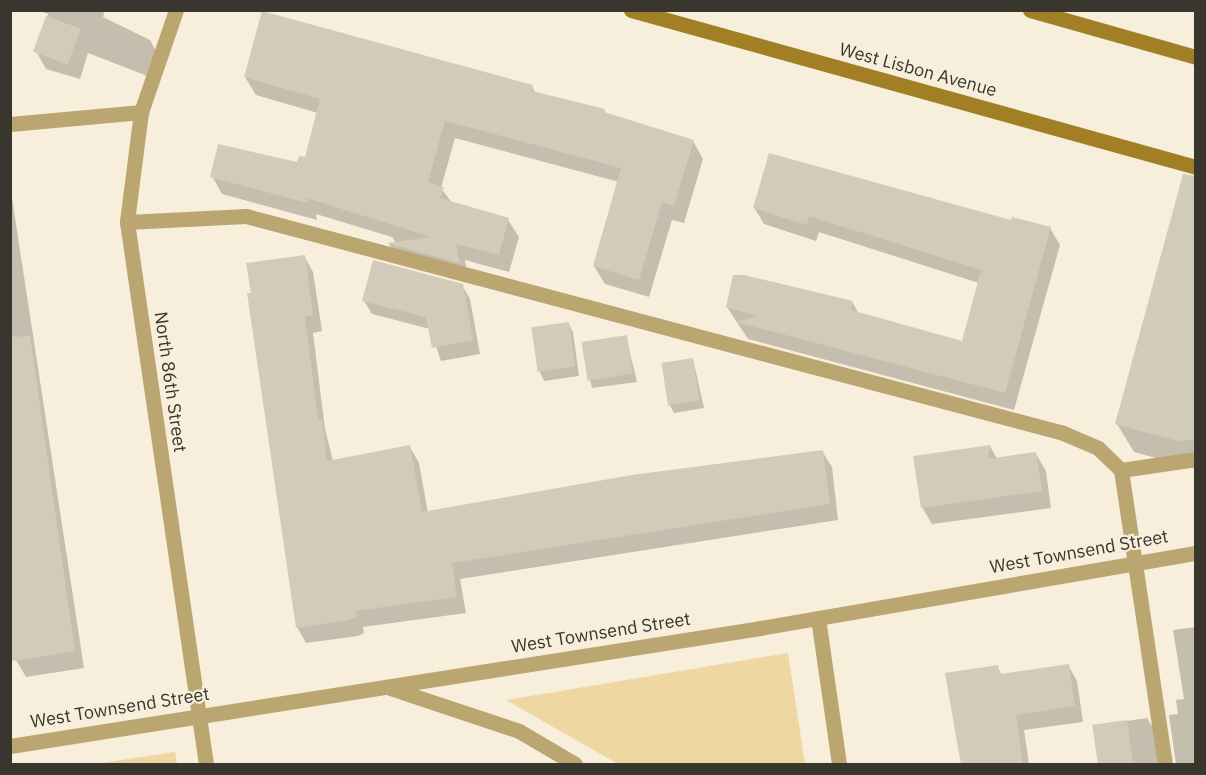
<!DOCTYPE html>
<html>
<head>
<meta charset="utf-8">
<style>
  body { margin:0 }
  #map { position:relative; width:1206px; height:775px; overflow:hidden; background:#f7eedb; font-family:"IBM Plex Sans",sans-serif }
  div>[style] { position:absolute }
  .green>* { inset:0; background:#efd7a1 }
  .shadow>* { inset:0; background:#0003 }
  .building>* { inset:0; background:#d3cbb9; transform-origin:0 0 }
  .service>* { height:15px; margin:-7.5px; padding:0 7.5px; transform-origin:7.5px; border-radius:7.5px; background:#bba570 }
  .minor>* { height:15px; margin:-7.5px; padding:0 7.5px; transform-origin:7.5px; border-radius:7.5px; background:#bba570 }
  .secondary>* { height:15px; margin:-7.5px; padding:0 7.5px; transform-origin:7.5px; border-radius:7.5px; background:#a17f24 }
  span { translate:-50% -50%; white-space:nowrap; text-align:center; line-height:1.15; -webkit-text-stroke:4.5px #f7eedb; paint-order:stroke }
  .street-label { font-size:18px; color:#39362e }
  .frame { position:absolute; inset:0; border:12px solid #39362e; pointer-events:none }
</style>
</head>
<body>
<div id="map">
  <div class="green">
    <div style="clip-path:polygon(788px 653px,805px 764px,618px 764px,506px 700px)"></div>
    <div style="clip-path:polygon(175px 752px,177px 764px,95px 764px)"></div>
  </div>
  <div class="shadow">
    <div style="clip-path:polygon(38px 10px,105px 10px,103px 17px,150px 40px,159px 57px,150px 77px,88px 53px,80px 79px,46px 69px,36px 51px,48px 14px)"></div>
    <div style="clip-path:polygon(245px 77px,532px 87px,536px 94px,604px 110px,606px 115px,693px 141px,703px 159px,684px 223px,672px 220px,649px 297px,605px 284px,594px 266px,619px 182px,455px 138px,441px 188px,452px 203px,508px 220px,519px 237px,509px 272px,465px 260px,469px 280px,398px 261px,389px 244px,396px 243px,392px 237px,316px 214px,317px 220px,222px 194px,212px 176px,298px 164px,307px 159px,318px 113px,256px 95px)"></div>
    <div style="clip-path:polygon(10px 185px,84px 668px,26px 677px,16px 660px,10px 568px)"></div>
    <div style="clip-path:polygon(754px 207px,1012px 222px,1050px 228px,1060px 245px,1014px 410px,748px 339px,727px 307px,852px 302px,859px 314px,964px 343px,979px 283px,819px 232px,816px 241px,764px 224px)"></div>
    <div style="clip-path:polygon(1196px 226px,1196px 469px,1134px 452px,1117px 424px)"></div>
    <div style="clip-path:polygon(304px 256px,313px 272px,322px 331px,313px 333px,325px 429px,333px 461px,410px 447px,419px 463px,428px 513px,822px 451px,832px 467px,838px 520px,460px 579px,466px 613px,363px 627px,364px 633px,358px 636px,306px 643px,297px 627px,252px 294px)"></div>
    <div style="clip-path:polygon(462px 285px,470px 299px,480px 354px,441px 361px,430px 329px,372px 314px,364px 301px)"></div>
    <div style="clip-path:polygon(568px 323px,573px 332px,579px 376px,544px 381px,540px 372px)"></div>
    <div style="clip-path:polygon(626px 336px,637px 382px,592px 388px,582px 342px)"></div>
    <div style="clip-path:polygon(693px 359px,704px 408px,674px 413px,669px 404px)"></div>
    <div style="clip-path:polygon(990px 446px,997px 459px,1036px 454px,1046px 471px,1051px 508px,932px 524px,922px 507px)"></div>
    <div style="clip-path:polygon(1196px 627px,1196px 764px,1176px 764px,1169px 715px,1178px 714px,1176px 700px,1184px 699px,1173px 630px)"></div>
    <div style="clip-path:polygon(1068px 665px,1077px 681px,1083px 722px,1024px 730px,1029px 764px,962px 764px,997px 667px,1002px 675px)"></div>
    <div style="clip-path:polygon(1147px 718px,1155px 731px,1160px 764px,1098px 764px,1094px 726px)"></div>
  </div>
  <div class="building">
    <div style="clip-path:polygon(262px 11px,533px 85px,532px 91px,605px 109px,604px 112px,694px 140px,674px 206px,662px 202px,639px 280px,593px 266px,621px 168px,445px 121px,428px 182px,444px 187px,440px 198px,509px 218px,499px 255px,456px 244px,460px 263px,386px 243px,431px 237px,307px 198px,308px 203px,210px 177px,218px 144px,297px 162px,299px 156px,305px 157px,320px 99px,244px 77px)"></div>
    <div style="left:46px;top:16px;width:37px;height:38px;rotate:20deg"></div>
    <div style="clip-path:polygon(769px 153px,1011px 220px,1012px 217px,1051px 227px,1005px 393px,736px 322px,757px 316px,726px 307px,733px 275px,744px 275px,853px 301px,851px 310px,962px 341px,981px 270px,809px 216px,807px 225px,753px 208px)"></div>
    <div style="clip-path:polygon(1183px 174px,1196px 176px,1196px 439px,1178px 441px,1115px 424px)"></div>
    <div style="clip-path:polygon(305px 255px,313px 315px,305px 317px,318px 420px,322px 420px,327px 461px,410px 445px,422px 512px,632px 475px,823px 450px,830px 504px,452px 563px,457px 597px,355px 611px,356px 617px,349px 620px,296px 628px,247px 293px,251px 293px,246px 263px)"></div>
    <div style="clip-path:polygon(373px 260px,463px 284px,473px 340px,432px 348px,426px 317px,362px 301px)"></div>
    <div style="left:569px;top:322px;width:45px;height:38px;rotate:82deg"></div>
    <div style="left:627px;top:335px;width:39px;height:46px;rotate:81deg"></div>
    <div style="clip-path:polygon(30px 336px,75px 651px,14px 661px,10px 658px,10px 337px)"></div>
    <div style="left:693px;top:358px;width:43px;height:32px;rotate:81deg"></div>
    <div style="clip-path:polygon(991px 445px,987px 459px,1036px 452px,1042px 491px,921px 508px,913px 456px)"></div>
    <div style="clip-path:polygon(1069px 664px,1075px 706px,1016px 715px,1023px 765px,961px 765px,945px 673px,998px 665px,1000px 674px)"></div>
    <div style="left:1127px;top:720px;width:45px;height:35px;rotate:82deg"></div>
  </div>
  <div class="service">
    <div style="left:10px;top:124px;width:132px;rotate:-5.2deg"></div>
    <div style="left:127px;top:222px;width:119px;rotate:-2.9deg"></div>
    <div style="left:246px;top:216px;width:845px;rotate:14.87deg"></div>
    <div style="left:1063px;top:433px;width:38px;rotate:23deg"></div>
    <div style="left:1098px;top:448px;width:32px;rotate:44deg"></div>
    <div style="left:1121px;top:470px;width:297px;rotate:81.5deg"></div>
    <div style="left:1121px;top:470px;width:76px;rotate:-8.3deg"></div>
  </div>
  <div class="minor">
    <div style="left:176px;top:10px;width:108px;rotate:108.9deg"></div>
    <div style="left:141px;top:112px;width:111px;rotate:97.3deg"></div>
    <div style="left:127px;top:222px;width:548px;rotate:81.71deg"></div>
    <div style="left:818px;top:618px;width:148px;rotate:81.8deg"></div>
    <div style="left:390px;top:688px;width:136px;rotate:18.4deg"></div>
    <div style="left:519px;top:731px;width:65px;rotate:30.5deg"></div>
    <div style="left:10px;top:746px;width:759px;rotate:-8.94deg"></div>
    <div style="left:760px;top:628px;width:442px;rotate:-9.8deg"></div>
  </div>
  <div class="secondary">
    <div style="left:631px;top:10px;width:586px;rotate:15.53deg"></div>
    <div style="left:1030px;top:10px;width:173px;rotate:15.8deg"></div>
  </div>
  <div class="street-label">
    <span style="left:918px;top:70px;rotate:15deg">West Lisbon Avenue</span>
    <span style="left:170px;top:382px;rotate:82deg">North 86th Street</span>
    <span style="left:1079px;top:552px;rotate:-10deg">West Townsend Street</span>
    <span style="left:601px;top:633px;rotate:-9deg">West Townsend Street</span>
    <span style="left:120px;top:708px;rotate:-9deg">West Townsend Street</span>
  </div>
  <div class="frame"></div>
</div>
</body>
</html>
